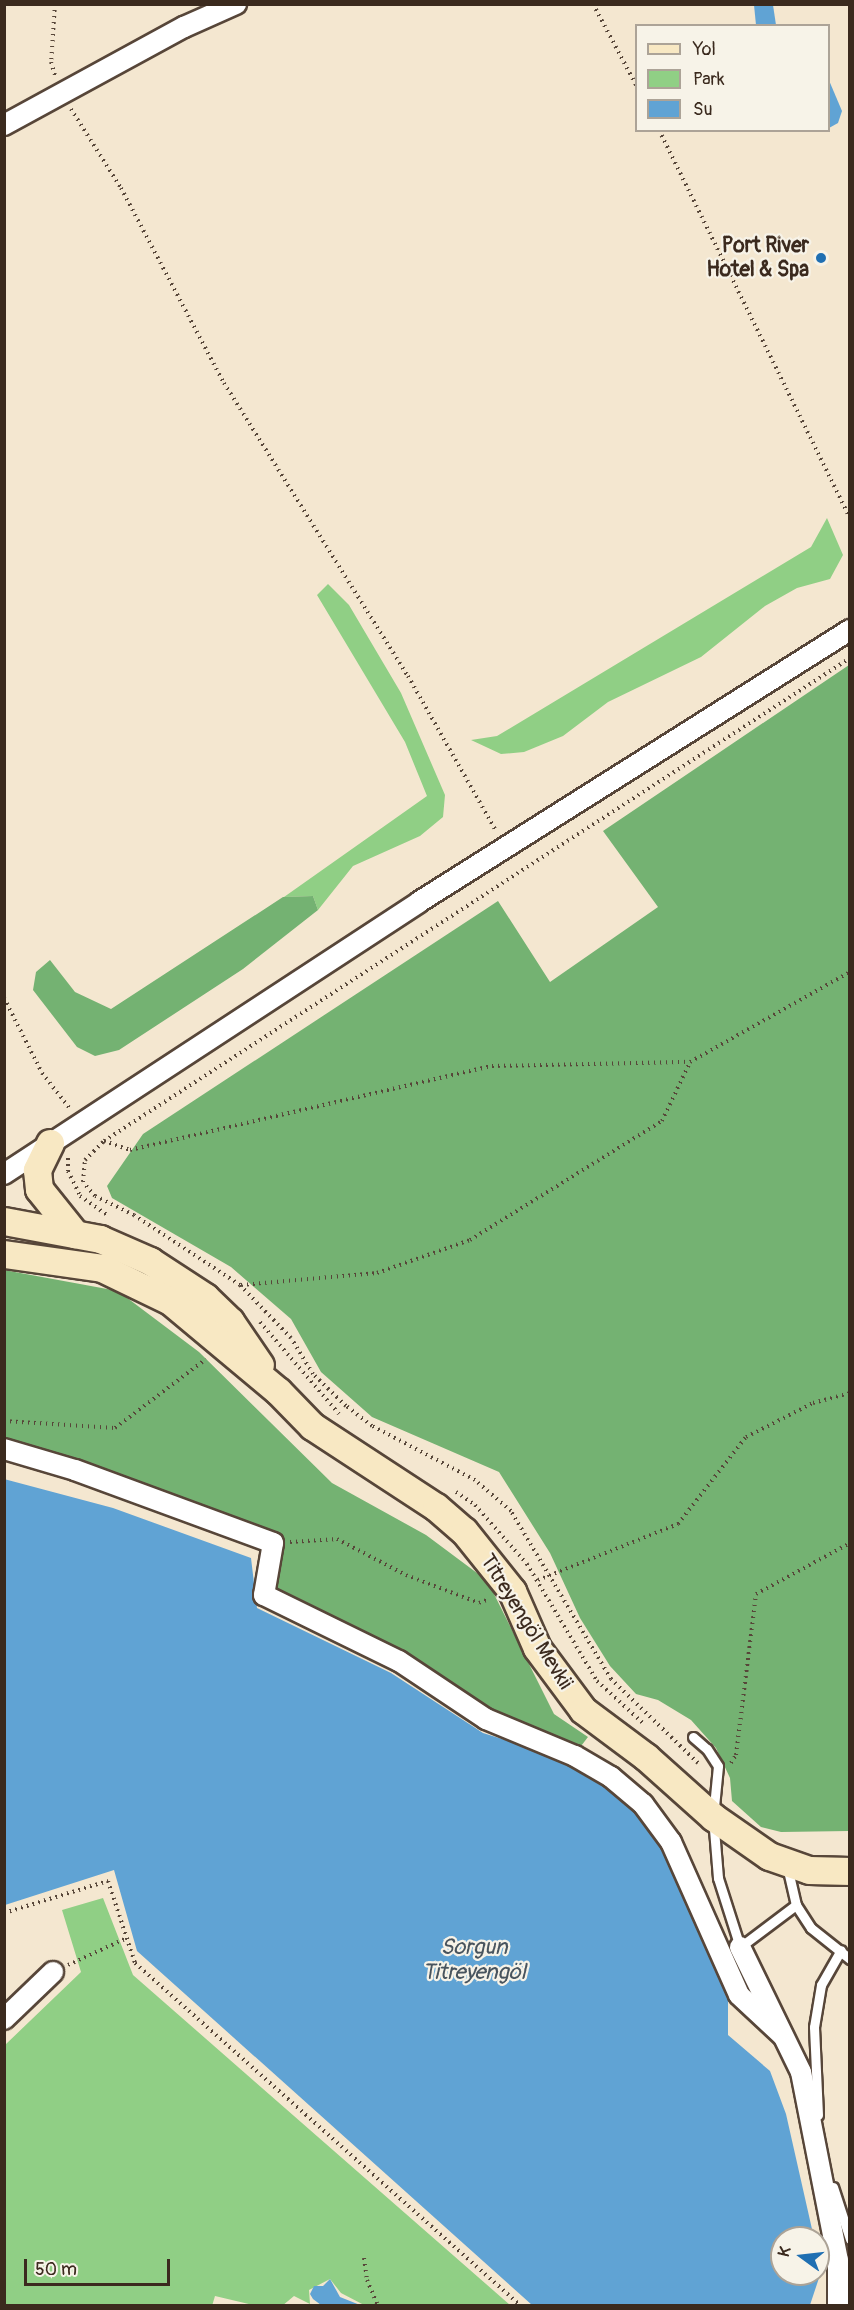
<!DOCTYPE html>
<html>
<head>
<meta charset="utf-8">
<style>
  body { margin:0 }
  #map { position:relative; width:854px; height:2310px; overflow:hidden; background:#f4e7d0; font-family:Pangolin,sans-serif }
  div>[style] { position:absolute }
  .green>* { inset:0; background:#90cf85 }
  .forest>* { inset:0; background:#74b272 }
  .water>* { inset:0; background:#60a3d4 }
  .path>* { height:4px; margin-top:-2px; transform-origin:0; background:repeating-linear-gradient(90deg,#574639 0 1.5px,transparent 0 6px) }
  .roads { filter:drop-shadow(2px 0 #574639) drop-shadow(-2px 0 #574639) drop-shadow(0 2px #574639) drop-shadow(0 -2px #574639) }
  .lane>* { height:9px; margin:-4.5px; padding:0 4.5px; transform-origin:4.5px; border-radius:4.5px; background:#fff }
  .street>* { height:20px; margin:-10px; padding:0 10px; transform-origin:10px; border-radius:10px; background:#fff }
  .secondary>* { height:27px; margin:-13.5px; padding:0 13.5px; transform-origin:13.5px; border-radius:13.5px; background:#f8e8c3 }
  .dots>* { width:16px; height:16px; translate:-50% -50%; box-sizing:border-box; border:3px solid #f7f3e8; border-radius:50% }
  span { translate:-50% -50%; white-space:nowrap; text-align:center; line-height:1.15; -webkit-text-stroke:4.5px #f7f3e8; paint-order:stroke }
  .poi-label { font-size:21px; color:#3b2a1e; font-weight:700 }
  .right { translate:-100% -50%; text-align:right }
  .street-label { font-size:21px; color:#3b2a1e }
  .water-label { font-size:22px; color:#48545e; font-style:italic }
  .frame { position:absolute; inset:0; border:6px solid #3b2a1e; pointer-events:none }
  .legend { position:absolute; left:635px; top:24px; width:195px; height:108px; box-sizing:border-box; background:#f7f3e8; border:2px solid #aca397; margin:0; padding:8px 10px; list-style:none; font-size:18px; color:#3b2a1e }
  .legend li { display:flex; align-items:center; gap:12px; height:30px }
  .legend b { width:30px; border:2px solid #aca397 }
  .north { position:absolute; left:770px; top:2226px; width:60px; height:60px; box-sizing:border-box; background:#f7f3e8; border:2px solid #aca397; border-radius:50%; rotate:285deg; font-size:16px; font-weight:700; line-height:24px; text-align:center; color:#3b2a1e }
  .north::after { content:''; display:block; margin:auto; width:21px; height:27px; background:#1f6fb2; clip-path:polygon(50% 0,100% 100%,50% 72%,0 100%) }
  .scale { position:absolute; left:24px; top:2259px; width:146px; height:27px; box-sizing:border-box; border:3px solid #3b2a1e; border-top:0; padding-left:8px; font-size:18px; line-height:21px; white-space:nowrap; color:#3b2a1e; -webkit-text-stroke:4px #f7f3e8; paint-order:stroke }
</style>
</head>
<body>
<div id="map">
  <div class="green">
    <div style="clip-path:polygon(827px 518px,843px 555px,830px 579px,797px 588px,765px 606px,701px 657px,608px 702px,563px 736px,524px 752px,501px 754px,471px 740px,497px 736px,811px 547px)"></div>
    <div style="clip-path:polygon(328px 584px,349px 605px,401px 693px,445px 795px,443px 817px,420px 836px,353px 866px,318px 910px,313px 896px,284px 897px,427px 796px,405px 742px,317px 595px)"></div>
    <div style="clip-path:polygon(103px 1898px,133px 1975px,510px 2305px,364px 2305px,341px 2293px,330px 2279px,309px 2290px,310px 2304px,294px 2296px,282px 2306px,253px 2305px,215px 2296px,212px 2306px,5px 2306px,5px 2045px,81px 1972px,62px 1910px)"></div>
  </div>
  <div class="forest">
    <div style="clip-path:polygon(849px 665px,849px 1831px,781px 1832px,761px 1827px,732px 1801px,730px 1778px,716px 1748px,691px 1720px,658px 1700px,636px 1694px,610px 1666px,580px 1618px,550px 1553px,499px 1472px,372px 1417px,321px 1372px,291px 1319px,231px 1267px,112px 1198px,107px 1186px,143px 1134px,498px 901px,550px 982px,658px 907px,603px 831px)"></div>
    <div style="clip-path:polygon(313px 896px,318px 910px,243px 969px,119px 1050px,95px 1056px,77px 1047px,33px 990px,36px 972px,50px 960px,75px 992px,111px 1009px,283px 897px)"></div>
    <div style="clip-path:polygon(4px 1270px,118px 1291px,199px 1352px,332px 1483px,426px 1535px,477px 1573px,489px 1584px,554px 1714px,588px 1737px,578px 1750px,485px 1713px,273px 1592px,280px 1539px,5px 1443px)"></div>
  </div>
  <div class="water">
    <div style="clip-path:polygon(754px 5px,773px 5px,776px 25px,756px 25px)"></div>
    <div style="clip-path:polygon(828px 78px,842px 111px,838px 123px,829px 128px)"></div>
    <div style="clip-path:polygon(4px 1479px,113px 1508px,251px 1558px,257px 1608px,391px 1673px,483px 1733px,565px 1759px,611px 1787px,653px 1827px,728px 1988px,728px 2035px,770px 2071px,786px 2114px,814px 2238px,782px 2238px,782px 2274px,818px 2274px,818px 2257px,821px 2272px,810px 2305px,532px 2305px,137px 1951px,114px 1870px,5px 1905px)"></div>
    <div style="clip-path:polygon(330px 2279px,340px 2297px,360px 2305px,321px 2305px,313px 2299px,310px 2294px,314px 2286px,323px 2286px)"></div>
  </div>
  <div class="path">
    <div style="left:55px;top:4px;width:58px;rotate:93.9deg"></div>
    <div style="left:51px;top:62px;width:17px;rotate:73deg"></div>
    <div style="left:593px;top:4px;width:92px;rotate:62deg"></div>
    <div style="left:71px;top:109px;width:93px;rotate:57.7deg"></div>
    <div style="left:121px;top:188px;width:221px;rotate:62.2deg"></div>
    <div style="left:224px;top:383px;width:346px;rotate:57.9deg"></div>
    <div style="left:408px;top:676px;width:178px;rotate:60.4deg"></div>
    <div style="left:659px;top:130px;width:433px;rotate:63.8deg"></div>
    <div style="left:4px;top:998px;width:84px;rotate:63.1deg"></div>
    <div style="left:42px;top:1073px;width:47px;rotate:51.9deg"></div>
    <div style="left:104px;top:1141px;width:28px;rotate:19deg"></div>
    <div style="left:130px;top:1150px;width:372px;rotate:-13.1deg"></div>
    <div style="left:492px;top:1066px;width:198px;rotate:-1.2deg"></div>
    <div style="left:68px;top:1158px;width:13px;rotate:90deg"></div>
    <div style="left:68px;top:1171px;width:28px;rotate:64deg"></div>
    <div style="left:80px;top:1196px;width:33px;rotate:35deg"></div>
    <div style="left:241px;top:1285px;width:137px;rotate:-5deg"></div>
    <div style="left:377px;top:1273px;width:99px;rotate:-19.5deg"></div>
    <div style="left:470px;top:1240px;width:226px;rotate:-31.8deg"></div>
    <div style="left:662px;top:1121px;width:65px;rotate:-64.6deg"></div>
    <div style="left:690px;top:1062px;width:184px;rotate:-29.4deg"></div>
    <div style="left:260px;top:1322px;width:121px;rotate:49.3deg"></div>
    <div style="left:4px;top:1421px;width:111px;rotate:3.6deg"></div>
    <div style="left:115px;top:1428px;width:114px;rotate:-37.2deg"></div>
    <div style="left:456px;top:1492px;width:23px;rotate:34deg"></div>
    <div style="left:475px;top:1505px;width:79px;rotate:48.6deg"></div>
    <div style="left:527px;top:1564px;width:136px;rotate:59.1deg"></div>
    <div style="left:597px;top:1681px;width:64px;rotate:42.5deg"></div>
    <div style="left:290px;top:1542px;width:47px;rotate:-3.7deg"></div>
    <div style="left:337px;top:1539px;width:78px;rotate:27.6deg"></div>
    <div style="left:406px;top:1575px;width:78px;rotate:21deg"></div>
    <div style="left:479px;top:1603px;width:11px;rotate:-22deg"></div>
    <div style="left:538px;top:1580px;width:151px;rotate:-21.8deg"></div>
    <div style="left:678px;top:1524px;width:110px;rotate:-52deg"></div>
    <div style="left:746px;top:1437px;width:75px;rotate:-26.9deg"></div>
    <div style="left:813px;top:1403px;width:38px;rotate:-15deg"></div>
    <div style="left:698px;top:1763px;width:121px;rotate:-136deg"></div>
    <div style="left:611px;top:1679px;width:196px;rotate:-120.8deg"></div>
    <div style="left:511px;top:1511px;width:48px;rotate:-139.3deg"></div>
    <div style="left:475px;top:1480px;width:116px;rotate:-152.3deg"></div>
    <div style="left:372px;top:1426px;width:33px;rotate:-142deg"></div>
    <div style="left:346px;top:1406px;width:46px;rotate:-135.9deg"></div>
    <div style="left:313px;top:1374px;width:42px;rotate:-121.4deg"></div>
    <div style="left:291px;top:1338px;width:74px;rotate:-133.9deg"></div>
    <div style="left:240px;top:1285px;width:127px;rotate:-146.6deg"></div>
    <div style="left:134px;top:1215px;width:43px;rotate:-154deg"></div>
    <div style="left:95px;top:1196px;width:18px;rotate:-131deg"></div>
    <div style="left:83px;top:1182px;width:22px;rotate:-85deg"></div>
    <div style="left:85px;top:1160px;width:27px;rotate:-45deg"></div>
    <div style="left:104px;top:1141px;width:889px;rotate:-32.92deg"></div>
    <div style="left:731px;top:1763px;width:9px;rotate:-58deg"></div>
    <div style="left:736px;top:1755px;width:162px;rotate:-82.9deg"></div>
    <div style="left:756px;top:1594px;width:107px;rotate:-28.5deg"></div>
    <div style="left:4px;top:1913px;width:109px;rotate:-17.1deg"></div>
    <div style="left:108px;top:1881px;width:86px;rotate:71.8deg"></div>
    <div style="left:135px;top:1963px;width:516px;rotate:41.62deg"></div>
    <div style="left:68px;top:1965px;width:65px;rotate:-24.6deg"></div>
    <div style="left:364px;top:2258px;width:22px;rotate:82deg"></div>
    <div style="left:367px;top:2280px;width:28px;rotate:67deg"></div>
  </div>
  <div class="roads">
    <div class="lane">
      <div style="left:693px;top:1737px;width:18px;rotate:41deg"></div>
      <div style="left:707px;top:1749px;width:20px;rotate:57deg"></div>
      <div style="left:718px;top:1766px;width:51px;rotate:95.6deg"></div>
      <div style="left:713px;top:1817px;width:61px;rotate:85.3deg"></div>
      <div style="left:718px;top:1878px;width:72px;rotate:72.3deg"></div>
      <div style="left:740px;top:1947px;width:70px;rotate:-36.9deg"></div>
      <div style="left:796px;top:1905px;width:40px;rotate:-103deg"></div>
      <div style="left:796px;top:1905px;width:27px;rotate:57deg"></div>
      <div style="left:811px;top:1928px;width:50px;rotate:38.5deg"></div>
      <div style="left:818px;top:2115px;width:88px;rotate:-92.6deg"></div>
      <div style="left:814px;top:2027px;width:43px;rotate:-80.5deg"></div>
      <div style="left:821px;top:1985px;width:40px;rotate:-60.3deg"></div>
      <div style="left:833px;top:2187px;width:55px;rotate:71.9deg"></div>
    </div>
    <div class="street">
      <div style="left:4px;top:125px;width:205px;rotate:-28.6deg"></div>
      <div style="left:184px;top:27px;width:57px;rotate:-23.9deg"></div>
      <div style="left:4px;top:1174px;width:496px;rotate:-33.2deg"></div>
      <div style="left:419px;top:902px;width:510px;rotate:-32.26deg"></div>
      <div style="left:4px;top:1449px;width:74px;rotate:16.5deg"></div>
      <div style="left:75px;top:1470px;width:211px;rotate:20.2deg"></div>
      <div style="left:273px;top:1543px;width:53px;rotate:99.8deg"></div>
      <div style="left:264px;top:1595px;width:150px;rotate:26.1deg"></div>
      <div style="left:399px;top:1661px;width:105px;rotate:33.7deg"></div>
      <div style="left:486px;top:1719px;width:96px;rotate:22.6deg"></div>
      <div style="left:575px;top:1756px;width:42px;rotate:30.3deg"></div>
      <div style="left:611px;top:1777px;width:42px;rotate:40.2deg"></div>
      <div style="left:643px;top:1804px;width:47px;rotate:53.6deg"></div>
      <div style="left:671px;top:1842px;width:167px;rotate:66deg"></div>
      <div style="left:739px;top:1995px;width:59px;rotate:42.9deg"></div>
      <div style="left:740px;top:1947px;width:139px;rotate:64deg"></div>
      <div style="left:801px;top:2072px;width:192px;rotate:78.9deg"></div>
      <div style="left:838px;top:2260px;width:46px;rotate:90deg"></div>
      <div style="left:4px;top:2019px;width:68px;rotate:-43.8deg"></div>
    </div>
    <div class="secondary">
      <div style="left:50px;top:1143px;width:30px;rotate:116deg"></div>
      <div style="left:37px;top:1170px;width:19px;rotate:84deg"></div>
      <div style="left:39px;top:1189px;width:58px;rotate:51.3deg"></div>
      <div style="left:4px;top:1221px;width:98px;rotate:10.6deg"></div>
      <div style="left:100px;top:1239px;width:55px;rotate:23.7deg"></div>
      <div style="left:150px;top:1261px;width:66px;rotate:33.2deg"></div>
      <div style="left:205px;top:1297px;width:35px;rotate:44deg"></div>
      <div style="left:230px;top:1321px;width:53px;rotate:55.7deg"></div>
      <div style="left:4px;top:1254px;width:99px;rotate:8.1deg"></div>
      <div style="left:102px;top:1268px;width:76px;rotate:25.9deg"></div>
      <div style="left:170px;top:1301px;width:141px;rotate:39.8deg"></div>
      <div style="left:278px;top:1391px;width:49px;rotate:45.8deg"></div>
      <div style="left:312px;top:1426px;width:148px;rotate:33.2deg"></div>
      <div style="left:436px;top:1507px;width:37px;rotate:41deg"></div>
      <div style="left:464px;top:1531px;width:77px;rotate:51.3deg"></div>
      <div style="left:512px;top:1591px;width:62px;rotate:66.3deg"></div>
      <div style="left:537px;top:1648px;width:77px;rotate:53.4deg"></div>
      <div style="left:583px;top:1710px;width:79px;rotate:36.7deg"></div>
      <div style="left:646px;top:1757px;width:90px;rotate:41.8deg"></div>
      <div style="left:713px;top:1817px;width:68px;rotate:34.9deg"></div>
      <div style="left:769px;top:1856px;width:42px;rotate:19.3deg"></div>
      <div style="left:809px;top:1870px;width:41px;rotate:1.4deg"></div>
    </div>
  </div>
  <div class="dots">
    <div style="left:821px;top:258px;background:#1f6fb2"></div>
  </div>
  <div class="poi-label">
    <span class="right" style="left:809px;top:258px">Port River<br>Hotel &amp; Spa</span>
  </div>
  <div class="street-label">
    <span style="left:526px;top:1622px;rotate:58deg">Titreyengöl Mevkii</span>
  </div>
  <div class="water-label">
    <span style="left:474px;top:1960px">Sorgun<br>Titreyengöl</span>
  </div>
  <div class="frame"></div>
  <ul class="legend">
  <li><b style="height:8px;background:#f8e8c3"></b>Yol</li>
  <li><b style="height:16px;background:#90cf85"></b>Park</li>
  <li><b style="height:16px;background:#60a3d4"></b>Su</li>
  </ul>
  <div class="north">K</div>
  <div class="scale">50 m</div>
</div>
</body>
</html>
